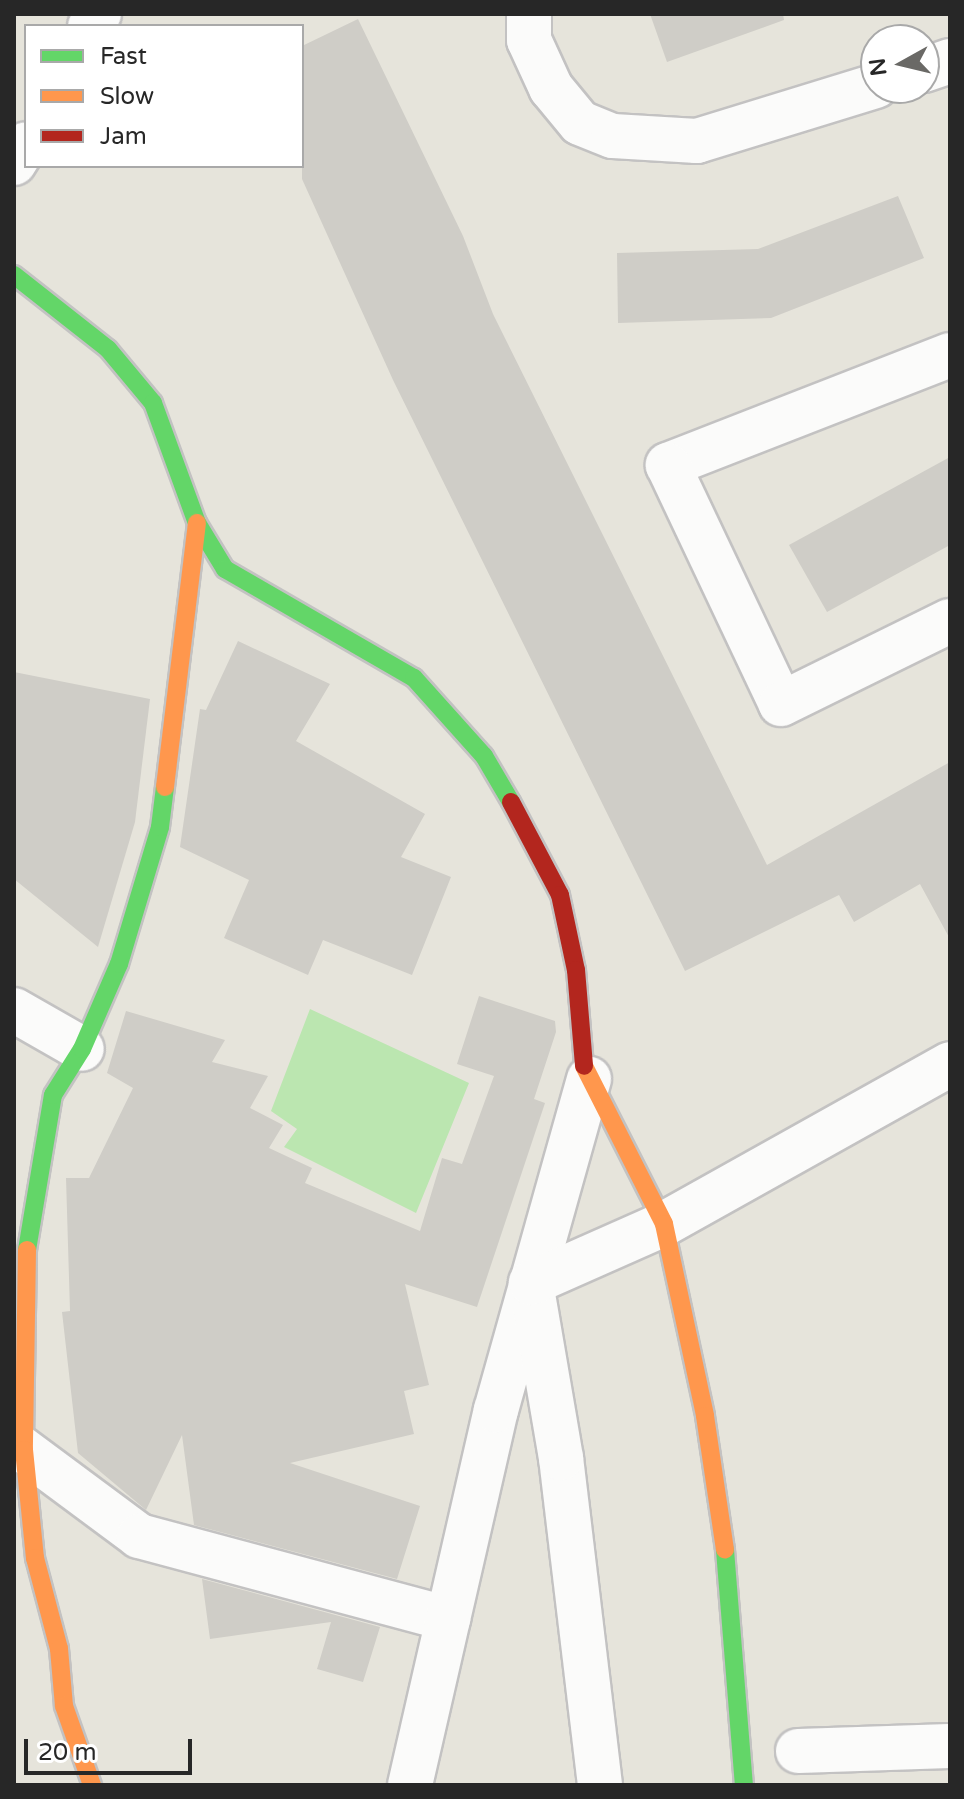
<!DOCTYPE html>
<html>
<head>
<meta charset="utf-8">
<style>
  body { margin:0 }
  #map { position:relative; width:964px; height:1799px; overflow:hidden; background:#e6e4db; font-family:"Varela Round",sans-serif }
  div>[style] { position:absolute }
  .green>* { inset:0; background:#bbe6b0 }
  .building>* { inset:0; background:#cfcdc7 }
  .roads { filter:drop-shadow(2px 0 #c3c2c2) drop-shadow(-2px 0 #c3c2c2) drop-shadow(0 2px #c3c2c2) drop-shadow(0 -2px #c3c2c2) }
  .street>* { height:44px; margin:-22px; padding:0 22px; transform-origin:22px; border-radius:22px; background:#fbfbfa }
  .fast>* { height:18px; margin:-9px; padding:0 9px; transform-origin:9px; border-radius:9px; background:#63d668 }
  .slow>* { height:18px; margin:-9px; padding:0 9px; transform-origin:9px; border-radius:9px; background:#ff974d }
  .jam>* { height:18px; margin:-9px; padding:0 9px; transform-origin:9px; border-radius:9px; background:#b3261e }
  span { translate:-50% -50%; white-space:nowrap; text-align:center; line-height:1.15; -webkit-text-stroke:6px #fff; paint-order:stroke }
  .frame { position:absolute; inset:0; border:16px solid #272727; pointer-events:none }
  .legend { position:absolute; left:24px; top:24px; width:280px; height:144px; box-sizing:border-box; background:#fff; border:2px solid #a9a9a9; margin:0; padding:10px 14px; list-style:none; font-size:24px; color:#272727 }
  .legend li { display:flex; align-items:center; gap:16px; height:40px }
  .legend b { width:40px; border:2px solid #a9a9a9 }
  .north { position:absolute; left:860px; top:24px; width:80px; height:80px; box-sizing:border-box; background:#fff; border:2px solid #a9a9a9; border-radius:50%; rotate:262deg; font-size:22px; font-weight:700; line-height:32px; text-align:center; color:#272727 }
  .north::after { content:''; display:block; margin:auto; width:28px; height:36px; background:#6a6966; clip-path:polygon(50% 0,100% 100%,50% 72%,0 100%) }
  .scale { position:absolute; left:24px; top:1739px; width:168px; height:36px; box-sizing:border-box; border:4px solid #272727; border-top:0; padding-left:10px; font-size:24px; line-height:28px; white-space:nowrap; color:#272727; -webkit-text-stroke:6px #fff; paint-order:stroke }
</style>
</head>
<body>
<div id="map">
  <div class="green">
    <div style="clip-path:polygon(310px 1009px,469px 1083px,416px 1213px,284px 1147px,297px 1129px,271px 1111px)"></div>
  </div>
  <div class="building">
    <div style="clip-path:polygon(650px 14px,783px 14px,784px 20px,667px 62px)"></div>
    <div style="clip-path:polygon(358px 19px,463px 236px,493px 314px,767px 865px,950px 762px,950px 939px,920px 884px,854px 922px,839px 895px,685px 971px,393px 380px,302px 179px,302px 46px)"></div>
    <div style="clip-path:polygon(898px 196px,924px 258px,771px 318px,618px 323px,617px 253px,758px 249px)"></div>
    <div style="clip-path:polygon(950px 457px,950px 545px,827px 612px,789px 545px)"></div>
    <div style="clip-path:polygon(238px 641px,330px 684px,296px 741px,425px 814px,401px 857px,451px 877px,412px 975px,323px 940px,308px 975px,224px 938px,249px 880px,180px 847px,200px 709px,206px 710px)"></div>
    <div style="clip-path:polygon(14px 672px,150px 699px,135px 822px,98px 947px,14px 879px)"></div>
    <div style="clip-path:polygon(479px 996px,555px 1021px,556px 1032px,534px 1099px,545px 1103px,477px 1307px,405px 1284px,429px 1385px,404px 1391px,414px 1434px,290px 1463px,420px 1506px,397px 1579px,194px 1525px,182px 1435px,146px 1510px,78px 1453px,62px 1312px,70px 1311px,66px 1178px,89px 1178px,133px 1088px,107px 1073px,126px 1011px,225px 1040px,212px 1062px,268px 1076px,250px 1108px,283px 1125px,269px 1148px,312px 1168px,305px 1183px,420px 1231px,442px 1158px,462px 1164px,494px 1076px,457px 1064px)"></div>
    <div style="clip-path:polygon(202px 1579px,380px 1627px,363px 1682px,317px 1669px,331px 1622px,210px 1639px)"></div>
  </div>
  <div class="roads">
    <div class="street">
      <div style="left:529px;top:14px;width:26px;rotate:90deg"></div>
      <div style="left:529px;top:40px;width:53px;rotate:65.4deg"></div>
      <div style="left:551px;top:88px;width:45px;rotate:50.4deg"></div>
      <div style="left:580px;top:123px;width:35px;rotate:22deg"></div>
      <div style="left:613px;top:136px;width:84px;rotate:3.4deg"></div>
      <div style="left:697px;top:141px;width:187px;rotate:-17.1deg"></div>
      <div style="left:90px;top:26px;width:15px;rotate:-53deg"></div>
      <div style="left:924px;top:70px;width:28px;rotate:-19deg"></div>
      <div style="left:14px;top:163px;width:22px;rotate:-58deg"></div>
      <div style="left:950px;top:355px;width:303px;rotate:158.7deg"></div>
      <div style="left:668px;top:465px;width:264px;rotate:64.7deg"></div>
      <div style="left:781px;top:704px;width:188px;rotate:-26.2deg"></div>
      <div style="left:14px;top:1010px;width:78px;rotate:29.8deg"></div>
      <div style="left:14px;top:1443px;width:156px;rotate:36.6deg"></div>
      <div style="left:139px;top:1536px;width:320px;rotate:15deg"></div>
      <div style="left:798px;top:1751px;width:152px;rotate:-1.9deg"></div>
      <div style="left:410px;top:1785px;width:385px;rotate:-77.1deg"></div>
      <div style="left:496px;top:1410px;width:344px;rotate:-74.3deg"></div>
      <div style="left:600px;top:1785px;width:329px;rotate:-96.8deg"></div>
      <div style="left:561px;top:1458px;width:178px;rotate:-99.7deg"></div>
      <div style="left:531px;top:1283px;width:145px;rotate:-23.9deg"></div>
      <div style="left:664px;top:1224px;width:328px;rotate:-29.2deg"></div>
    </div>
    <div class="fast">
      <div style="left:14px;top:275px;width:120px;rotate:38.2deg"></div>
      <div style="left:108px;top:349px;width:70px;rotate:50.2deg"></div>
      <div style="left:153px;top:403px;width:128px;rotate:69.9deg"></div>
      <div style="left:197px;top:523px;width:54px;rotate:58.7deg"></div>
      <div style="left:225px;top:569px;width:218px;rotate:30deg"></div>
      <div style="left:414px;top:678px;width:105px;rotate:48.1deg"></div>
      <div style="left:484px;top:756px;width:53px;rotate:59.6deg"></div>
      <div style="left:27px;top:1250px;width:157px;rotate:-80.5deg"></div>
      <div style="left:53px;top:1095px;width:54px;rotate:-57.8deg"></div>
      <div style="left:82px;top:1049px;width:93px;rotate:-66.5deg"></div>
      <div style="left:119px;top:964px;width:143px;rotate:-73.3deg"></div>
      <div style="left:160px;top:827px;width:40px;rotate:-82.9deg"></div>
      <div style="left:725px;top:1550px;width:236px;rotate:85.4deg"></div>
    </div>
    <div class="slow">
      <div style="left:165px;top:787px;width:266px;rotate:-83.1deg"></div>
      <div style="left:584px;top:1066px;width:177px;rotate:63.1deg"></div>
      <div style="left:664px;top:1224px;width:196px;rotate:77.9deg"></div>
      <div style="left:705px;top:1416px;width:135px;rotate:81.5deg"></div>
      <div style="left:27px;top:1250px;width:200px;rotate:90.9deg"></div>
      <div style="left:24px;top:1450px;width:109px;rotate:84.2deg"></div>
      <div style="left:35px;top:1558px;width:94px;rotate:75.2deg"></div>
      <div style="left:59px;top:1649px;width:57px;rotate:85deg"></div>
      <div style="left:64px;top:1706px;width:84px;rotate:70.5deg"></div>
    </div>
    <div class="jam">
      <div style="left:511px;top:802px;width:105px;rotate:62.2deg"></div>
      <div style="left:560px;top:895px;width:77px;rotate:78deg"></div>
      <div style="left:576px;top:970px;width:96px;rotate:85.2deg"></div>
    </div>
  </div>
  <div class="frame"></div>
  <ul class="legend">
  <li><b style="height:10px;background:#63d668"></b>Fast</li>
  <li><b style="height:10px;background:#ff974d"></b>Slow</li>
  <li><b style="height:10px;background:#b3261e"></b>Jam</li>
  </ul>
  <div class="north">N</div>
  <div class="scale">20 m</div>
</div>
</body>
</html>
